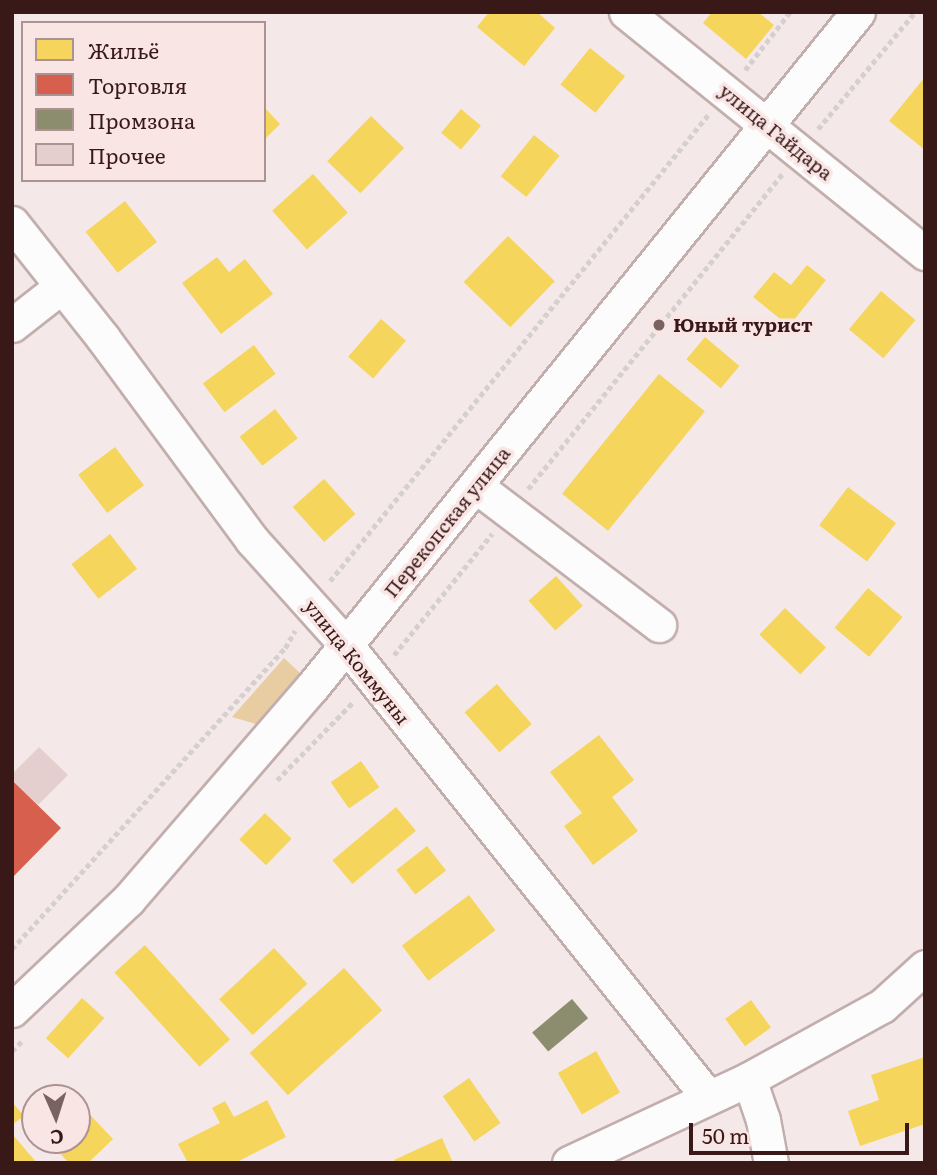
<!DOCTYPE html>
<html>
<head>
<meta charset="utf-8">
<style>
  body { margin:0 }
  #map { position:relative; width:937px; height:1175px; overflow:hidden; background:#f4e9e8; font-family:Literata,serif }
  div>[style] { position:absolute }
  .green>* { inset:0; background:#e8cca2 }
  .homes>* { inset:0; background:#f6d55c; transform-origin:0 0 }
  .shops>* { inset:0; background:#d6604d }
  .industry>* { inset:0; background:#8c8c6e; transform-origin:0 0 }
  .building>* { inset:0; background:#e4cfce }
  .path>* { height:4.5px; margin-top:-2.25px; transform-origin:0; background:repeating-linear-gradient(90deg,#d5d0cf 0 5px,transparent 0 8.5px) }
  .roads { filter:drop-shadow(2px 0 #c2aead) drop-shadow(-2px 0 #c2aead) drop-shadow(0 2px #c2aead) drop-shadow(0 -2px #c2aead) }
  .minor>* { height:33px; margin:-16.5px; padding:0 16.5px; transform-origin:16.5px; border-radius:16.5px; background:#fdfcfc }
  .dots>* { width:19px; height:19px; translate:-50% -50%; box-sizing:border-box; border:4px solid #f8e5e4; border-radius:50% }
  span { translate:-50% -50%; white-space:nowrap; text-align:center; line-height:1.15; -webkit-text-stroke:7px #f8e5e4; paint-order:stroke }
  .street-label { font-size:19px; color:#391918 }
  .poi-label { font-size:19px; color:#391918; font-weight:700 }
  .left { translate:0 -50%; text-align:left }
  .frame { position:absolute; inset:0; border:14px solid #391918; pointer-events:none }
  .legend { position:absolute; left:21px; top:21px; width:245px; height:161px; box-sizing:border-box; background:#f8e5e4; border:2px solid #ac9392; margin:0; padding:9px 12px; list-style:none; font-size:21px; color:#391918 }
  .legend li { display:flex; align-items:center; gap:14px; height:35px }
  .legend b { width:35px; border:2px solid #ac9392 }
  .north { position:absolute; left:21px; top:1084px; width:70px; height:70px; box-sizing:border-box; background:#f8e5e4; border:2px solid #ac9392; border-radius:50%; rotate:177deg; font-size:19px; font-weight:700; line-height:28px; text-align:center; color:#391918 }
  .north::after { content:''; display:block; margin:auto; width:24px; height:32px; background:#7a6261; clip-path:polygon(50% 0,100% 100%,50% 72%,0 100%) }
  .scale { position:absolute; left:689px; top:1123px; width:220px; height:32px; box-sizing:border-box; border:4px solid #391918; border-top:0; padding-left:9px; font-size:21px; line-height:24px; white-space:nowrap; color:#391918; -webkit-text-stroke:5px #f8e5e4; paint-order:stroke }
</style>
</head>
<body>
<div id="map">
  <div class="green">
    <div style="clip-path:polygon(284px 658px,300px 673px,256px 724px,232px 717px)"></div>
  </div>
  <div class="homes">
    <div style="clip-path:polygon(489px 12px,537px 12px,555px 28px,524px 66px,477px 27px)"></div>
    <div style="clip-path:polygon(712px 12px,758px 12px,774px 25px,746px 59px,703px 23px)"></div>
    <div style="left:590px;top:48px;width:45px;height:47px;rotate:39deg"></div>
    <div style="clip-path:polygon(925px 77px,925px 150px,889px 121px)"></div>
    <div style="clip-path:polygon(264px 107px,280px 124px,264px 140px)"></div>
    <div style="left:461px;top:109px;width:26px;height:31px;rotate:40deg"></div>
    <div style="left:371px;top:116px;width:46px;height:63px;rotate:44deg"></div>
    <div style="left:534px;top:135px;width:33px;height:53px;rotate:39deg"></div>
    <div style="left:313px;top:174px;width:52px;height:55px;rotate:48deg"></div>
    <div style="left:125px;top:201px;width:52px;height:50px;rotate:52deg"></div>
    <div style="left:508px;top:236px;width:65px;height:64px;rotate:44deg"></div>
    <div style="clip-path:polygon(217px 257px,229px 272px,245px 259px,273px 294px,221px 334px,182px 283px)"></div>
    <div style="clip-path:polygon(807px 265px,826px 280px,789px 326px,753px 297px,774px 272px,791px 285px)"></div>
    <div style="left:881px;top:291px;width:45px;height:50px;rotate:40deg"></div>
    <div style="left:381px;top:319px;width:33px;height:50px;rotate:41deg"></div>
    <div style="left:705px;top:337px;width:45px;height:29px;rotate:40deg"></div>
    <div style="left:254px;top:345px;width:36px;height:64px;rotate:53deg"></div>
    <div style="left:659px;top:374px;width:59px;height:154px;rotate:39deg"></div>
    <div style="left:275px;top:409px;width:37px;height:45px;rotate:52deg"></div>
    <div style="left:115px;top:447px;width:48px;height:46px;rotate:53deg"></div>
    <div style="left:324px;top:479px;width:47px;height:42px;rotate:48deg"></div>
    <div style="left:848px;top:487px;width:60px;height:48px;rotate:37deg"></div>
    <div style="left:110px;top:534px;width:44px;height:49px;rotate:52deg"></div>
    <div style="left:556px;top:576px;width:40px;height:37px;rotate:48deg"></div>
    <div style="left:868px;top:588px;width:45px;height:52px;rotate:40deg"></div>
    <div style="left:785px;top:608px;width:57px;height:37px;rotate:44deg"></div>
    <div style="left:497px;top:684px;width:53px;height:43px;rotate:49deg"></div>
    <div style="clip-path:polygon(599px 735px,634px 780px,612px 797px,638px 831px,593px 865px,564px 826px,582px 813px,550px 772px)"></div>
    <div style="left:361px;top:761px;width:32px;height:37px;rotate:55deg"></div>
    <div style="left:396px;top:807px;width:31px;height:83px;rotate:50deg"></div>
    <div style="left:265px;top:813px;width:37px;height:37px;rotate:44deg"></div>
    <div style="left:427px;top:846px;width:31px;height:39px;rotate:52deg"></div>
    <div style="left:469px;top:895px;width:44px;height:84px;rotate:53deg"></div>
    <div style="left:145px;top:945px;width:127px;height:41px;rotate:48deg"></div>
    <div style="left:274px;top:948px;width:49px;height:75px;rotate:47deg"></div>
    <div style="left:344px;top:968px;width:57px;height:127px;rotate:48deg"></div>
    <div style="left:82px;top:998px;width:30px;height:54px;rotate:42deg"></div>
    <div style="left:751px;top:1000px;width:34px;height:32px;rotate:54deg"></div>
    <div style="left:596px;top:1051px;width:48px;height:44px;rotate:60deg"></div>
    <div style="clip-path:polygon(925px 1057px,925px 1124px,860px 1146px,848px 1111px,879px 1100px,871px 1075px)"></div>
    <div style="left:469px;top:1078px;width:55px;height:32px;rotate:55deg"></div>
    <div style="clip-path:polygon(267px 1100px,286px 1137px,235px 1163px,188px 1163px,178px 1144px,220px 1123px,212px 1108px,225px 1101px,234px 1117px)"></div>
    <div style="clip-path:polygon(77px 1101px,113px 1139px,88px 1163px,69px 1163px,47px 1140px,77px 1140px)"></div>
    <div style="clip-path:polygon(12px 1102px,24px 1116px,12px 1125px)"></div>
    <div style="clip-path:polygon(12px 1134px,37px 1163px,12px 1163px)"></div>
    <div style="clip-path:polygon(442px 1138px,453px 1163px,395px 1163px,394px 1160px)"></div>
  </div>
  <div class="shops">
    <div style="clip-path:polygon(12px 780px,61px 828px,12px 878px)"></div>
  </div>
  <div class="industry">
    <div style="left:572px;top:999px;width:25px;height:52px;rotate:50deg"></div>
  </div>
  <div class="building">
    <div style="clip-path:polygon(39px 747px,68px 775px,38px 805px,12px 780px,12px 774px)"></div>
  </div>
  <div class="path">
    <div style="left:745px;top:70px;width:73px;rotate:-52.2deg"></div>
    <div style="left:818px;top:129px;width:152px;rotate:-50.3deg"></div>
    <div style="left:528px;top:489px;width:405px;rotate:-51.1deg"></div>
    <div style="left:330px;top:581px;width:600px;rotate:-50.95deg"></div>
    <div style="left:394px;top:655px;width:156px;rotate:-51deg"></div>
    <div style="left:277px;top:780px;width:110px;rotate:-45.7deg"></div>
    <div style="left:12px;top:949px;width:406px;rotate:-47.8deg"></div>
    <div style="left:285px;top:648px;width:20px;rotate:-60deg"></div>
    <div style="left:12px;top:1051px;width:17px;rotate:-45deg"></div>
  </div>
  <div class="roads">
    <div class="minor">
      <div style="left:626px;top:12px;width:384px;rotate:38.9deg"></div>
      <div style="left:12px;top:223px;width:147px;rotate:51.6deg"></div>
      <div style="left:103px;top:338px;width:251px;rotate:53.6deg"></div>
      <div style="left:252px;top:540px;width:142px;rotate:48.1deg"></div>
      <div style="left:347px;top:646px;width:578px;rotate:51.32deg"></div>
      <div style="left:12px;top:325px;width:63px;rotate:-38deg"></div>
      <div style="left:476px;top:486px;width:230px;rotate:37.2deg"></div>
      <div style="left:12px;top:1010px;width:160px;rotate:-43.5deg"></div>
      <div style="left:128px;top:900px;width:281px;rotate:-49.2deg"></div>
      <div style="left:312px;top:687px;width:868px;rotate:-51.03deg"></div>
      <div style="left:749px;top:1079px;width:43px;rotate:71.1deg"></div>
      <div style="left:763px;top:1120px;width:44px;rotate:79.5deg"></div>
      <div style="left:569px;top:1163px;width:199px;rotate:-25deg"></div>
      <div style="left:749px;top:1079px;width:152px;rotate:-28.8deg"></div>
      <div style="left:882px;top:1006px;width:58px;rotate:-42.2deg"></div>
    </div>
  </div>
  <div class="dots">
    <div style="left:659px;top:325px;background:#7a6261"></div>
  </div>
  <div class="street-label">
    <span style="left:776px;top:132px;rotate:39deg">улица Гайдара</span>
    <span style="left:447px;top:522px;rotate:-51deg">Перекопская улица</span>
    <span style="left:357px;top:662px;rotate:51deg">улица Коммуны</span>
  </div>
  <div class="poi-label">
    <span class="left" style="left:673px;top:325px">Юный турист</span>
  </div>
  <div class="frame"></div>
  <ul class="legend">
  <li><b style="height:19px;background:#f6d55c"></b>Жильё</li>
  <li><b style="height:19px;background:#d6604d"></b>Торговля</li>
  <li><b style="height:19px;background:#8c8c6e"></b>Промзона</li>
  <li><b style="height:19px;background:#e4cfce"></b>Прочее</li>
  </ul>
  <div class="north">С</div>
  <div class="scale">50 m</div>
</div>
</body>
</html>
